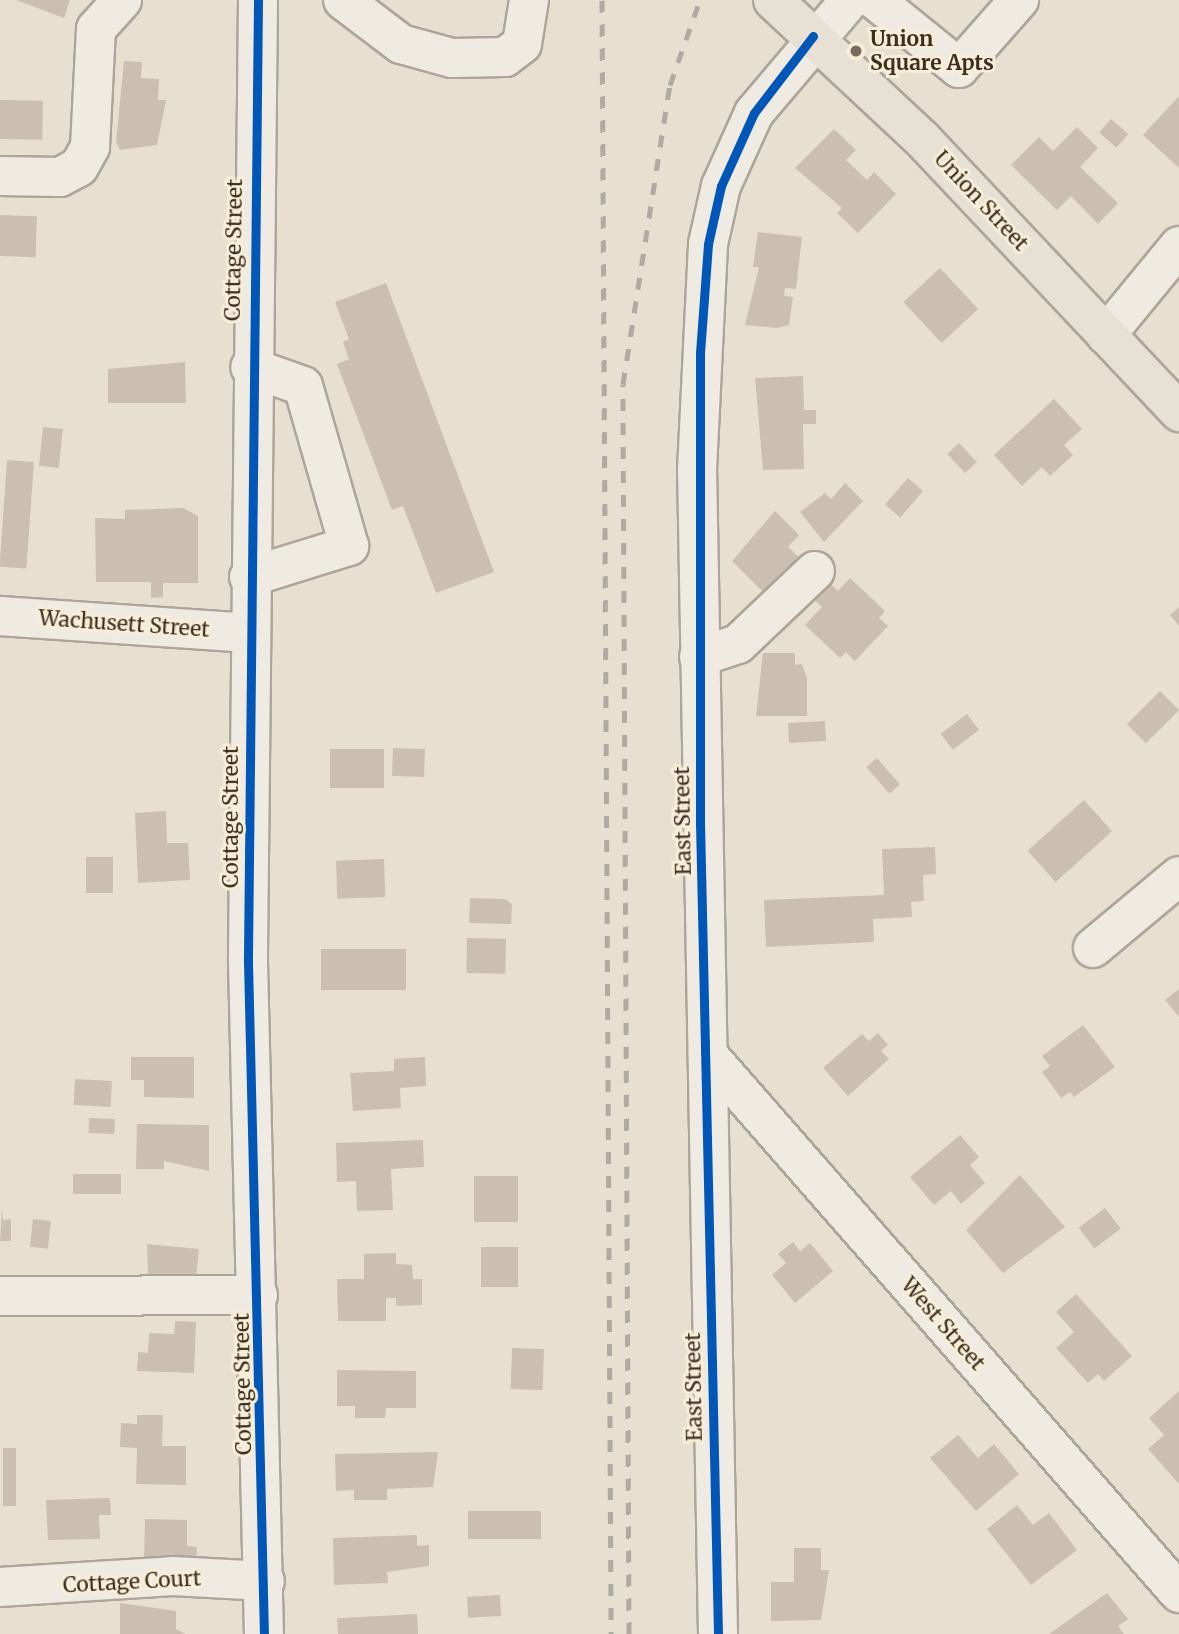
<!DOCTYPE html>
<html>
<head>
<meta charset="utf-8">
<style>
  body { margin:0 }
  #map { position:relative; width:1179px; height:1634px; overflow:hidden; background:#e7e0d1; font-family:Merriweather,serif }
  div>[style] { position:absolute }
  .building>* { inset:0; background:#cbbfb2; transform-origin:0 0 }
  .roads { filter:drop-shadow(2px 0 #ada599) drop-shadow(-2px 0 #ada599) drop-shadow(0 2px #ada599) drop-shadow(0 -2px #ada599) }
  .minor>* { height:38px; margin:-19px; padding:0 19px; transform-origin:19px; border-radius:19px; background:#efebe3 }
  .major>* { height:38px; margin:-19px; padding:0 19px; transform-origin:19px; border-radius:19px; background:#e6e1d4 }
  .rail>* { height:5px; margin-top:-2.5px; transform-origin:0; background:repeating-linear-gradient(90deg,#afaaa2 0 12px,transparent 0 24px) }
  .cycleway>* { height:9px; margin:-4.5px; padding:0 4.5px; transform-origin:4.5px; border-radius:4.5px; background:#0057b8 }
  .dots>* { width:19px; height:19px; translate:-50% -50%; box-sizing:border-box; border:4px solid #f7eed8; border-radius:50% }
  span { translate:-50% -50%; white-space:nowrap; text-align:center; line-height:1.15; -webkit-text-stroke:6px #f7eed8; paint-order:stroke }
  .poi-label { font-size:21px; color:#3d2e20; font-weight:700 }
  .left { translate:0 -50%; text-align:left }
  .street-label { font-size:21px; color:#3d2e20 }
</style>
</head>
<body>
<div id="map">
  <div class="building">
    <div style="clip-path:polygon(16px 0,70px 0,64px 18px)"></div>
    <div style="clip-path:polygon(124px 61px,142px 62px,141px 78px,159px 79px,158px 100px,166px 100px,157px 145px,120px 150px,116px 142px)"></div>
    <div style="clip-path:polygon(1179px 96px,1179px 168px,1143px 135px)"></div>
    <div style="left:0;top:100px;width:43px;height:39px;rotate:1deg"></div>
    <div style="left:1111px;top:119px;width:23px;height:18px;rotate:41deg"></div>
    <div style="clip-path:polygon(1077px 127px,1098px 148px,1080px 167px,1118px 203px,1098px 224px,1071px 196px,1057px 210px,1011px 165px,1039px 137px,1053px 151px)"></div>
    <div style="clip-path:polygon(834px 129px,856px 150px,846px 160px,867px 180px,874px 172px,896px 194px,858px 233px,837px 213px,842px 208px,795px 168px)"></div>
    <div style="left:0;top:215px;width:37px;height:41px;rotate:2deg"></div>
    <div style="clip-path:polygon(758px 232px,802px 237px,796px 289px,785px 288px,784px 296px,793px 297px,789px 325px,777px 328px,745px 325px,759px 267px,753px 267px)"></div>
    <div style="left:940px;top:268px;width:56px;height:50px;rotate:47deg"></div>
    <div style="clip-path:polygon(386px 283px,494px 572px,436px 593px,403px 506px,392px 510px,337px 364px,349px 359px,343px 342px,349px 339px,335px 302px)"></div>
    <div style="clip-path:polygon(185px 362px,186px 403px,108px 403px,108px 369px)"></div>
    <div style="clip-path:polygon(803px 376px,804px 410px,816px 410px,816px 424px,803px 424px,804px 469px,763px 470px,755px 378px)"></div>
    <div style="clip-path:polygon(1054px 399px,1082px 429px,1064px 445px,1073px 455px,1050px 476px,1042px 467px,1022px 486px,994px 455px)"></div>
    <div style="left:43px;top:427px;width:20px;height:39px;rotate:6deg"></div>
    <div style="left:959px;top:443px;width:26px;height:16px;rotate:47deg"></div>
    <div style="left:7px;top:460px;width:27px;height:107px;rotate:4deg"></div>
    <div style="left:908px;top:478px;width:20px;height:35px;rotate:41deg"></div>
    <div style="clip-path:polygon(845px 483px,863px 501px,824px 542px,800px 512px,825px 493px,831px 499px)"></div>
    <div style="clip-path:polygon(183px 508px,198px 516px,198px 583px,163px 583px,163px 597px,151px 598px,151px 582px,96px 582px,95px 518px,125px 519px,125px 510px)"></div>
    <div style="clip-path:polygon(775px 511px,799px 535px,788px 547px,802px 560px,767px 596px,732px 561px)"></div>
    <div style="clip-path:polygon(850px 578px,885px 611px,879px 618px,888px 626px,855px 661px,846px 652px,840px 658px,805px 625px,822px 607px,811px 597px,827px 580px,838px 591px)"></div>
    <div style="clip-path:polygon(1179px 607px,1179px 626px,1170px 615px)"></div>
    <div style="clip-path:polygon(763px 653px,795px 653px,795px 665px,802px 664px,807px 678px,807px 716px,756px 716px)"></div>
    <div style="left:1160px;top:691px;width:27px;height:47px;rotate:45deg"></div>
    <div style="left:967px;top:714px;width:20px;height:33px;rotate:53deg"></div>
    <div style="left:825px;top:721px;width:20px;height:37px;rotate:87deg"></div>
    <div style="left:393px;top:748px;width:32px;height:28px;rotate:2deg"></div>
    <div style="left:330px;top:749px;width:54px;height:39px"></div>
    <div style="left:877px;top:758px;width:35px;height:14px;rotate:49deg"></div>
    <div style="left:1084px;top:800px;width:42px;height:76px;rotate:48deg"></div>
    <div style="clip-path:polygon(166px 811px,167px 843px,188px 843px,190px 880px,138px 883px,135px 813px)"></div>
    <div style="clip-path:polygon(935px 847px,936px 874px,923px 875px,924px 901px,911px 902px,912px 917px,873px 919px,874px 942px,766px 947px,764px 900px,884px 895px,882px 849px)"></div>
    <div style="left:113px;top:857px;width:36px;height:27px;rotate:90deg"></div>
    <div style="left:384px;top:859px;width:38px;height:48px;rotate:88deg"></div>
    <div style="clip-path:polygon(470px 898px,505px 899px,512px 904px,511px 924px,469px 923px)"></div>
    <div style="left:467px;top:938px;width:39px;height:35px;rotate:1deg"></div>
    <div style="left:321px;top:949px;width:85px;height:41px"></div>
    <div style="clip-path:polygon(1179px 989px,1179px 1017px,1165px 1000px)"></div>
    <div style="clip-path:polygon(1083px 1025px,1115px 1067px,1074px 1097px,1070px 1092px,1061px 1098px,1042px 1072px,1050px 1066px,1042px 1056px)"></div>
    <div style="clip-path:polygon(878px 1033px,888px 1045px,881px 1051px,889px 1059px,848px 1096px,823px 1068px,862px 1034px,869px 1041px)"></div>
    <div style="clip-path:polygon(131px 1057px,194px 1057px,194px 1098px,144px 1097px,144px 1080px,131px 1080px)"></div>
    <div style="clip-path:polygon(425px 1057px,426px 1086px,400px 1088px,401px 1108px,353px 1111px,350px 1073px,394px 1071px,394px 1059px)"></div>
    <div style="left:75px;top:1079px;width:37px;height:26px;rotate:3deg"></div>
    <div style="left:89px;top:1118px;width:26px;height:15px;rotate:2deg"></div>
    <div style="clip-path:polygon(137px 1124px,209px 1125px,209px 1171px,164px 1161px,164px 1169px,136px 1169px)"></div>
    <div style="clip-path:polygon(960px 1135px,979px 1157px,970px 1165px,985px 1183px,961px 1204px,951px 1191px,934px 1205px,910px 1177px)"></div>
    <div style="clip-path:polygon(423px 1140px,424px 1167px,391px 1169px,393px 1210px,357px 1211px,356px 1181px,337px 1182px,336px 1143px)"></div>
    <div style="left:121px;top:1174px;width:20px;height:48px;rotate:90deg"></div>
    <div style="clip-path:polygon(1020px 1175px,1065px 1227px,1003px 1273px,966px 1230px)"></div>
    <div style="left:474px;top:1176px;width:44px;height:46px"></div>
    <div style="clip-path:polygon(2px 1208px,3px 1220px,11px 1219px,11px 1241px,0 1241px)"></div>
    <div style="left:1105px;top:1208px;width:26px;height:33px;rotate:53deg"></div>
    <div style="left:33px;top:1219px;width:18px;height:28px;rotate:6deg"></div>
    <div style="clip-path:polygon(793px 1242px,800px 1251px,810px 1243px,833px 1271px,795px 1303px,772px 1275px,786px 1263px,778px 1254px)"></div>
    <div style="clip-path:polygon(147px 1244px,199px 1249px,196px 1276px,179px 1274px,178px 1282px,148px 1279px)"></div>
    <div style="left:481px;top:1247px;width:37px;height:40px"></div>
    <div style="clip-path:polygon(396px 1253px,396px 1264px,412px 1265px,413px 1279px,422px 1279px,422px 1305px,396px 1306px,396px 1298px,386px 1298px,386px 1321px,338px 1321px,337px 1279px,364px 1279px,364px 1254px)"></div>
    <div style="clip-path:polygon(1076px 1294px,1132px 1356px,1104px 1381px,1098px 1374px,1088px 1383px,1056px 1348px,1074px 1332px,1056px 1312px)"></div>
    <div style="clip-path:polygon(175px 1321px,196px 1322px,194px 1373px,137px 1371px,138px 1352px,148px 1353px,149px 1333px,174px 1334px)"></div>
    <div style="left:512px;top:1348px;width:32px;height:41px;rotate:2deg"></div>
    <div style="clip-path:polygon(337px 1370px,416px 1371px,416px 1408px,386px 1408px,385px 1418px,355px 1418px,355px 1406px,337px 1406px)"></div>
    <div style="clip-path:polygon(1179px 1391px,1179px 1484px,1148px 1449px,1164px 1435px,1149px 1418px)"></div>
    <div style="clip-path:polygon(137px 1415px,163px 1415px,162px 1446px,186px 1446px,186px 1485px,136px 1484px,137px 1448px,120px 1447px,121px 1423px,137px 1424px)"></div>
    <div style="clip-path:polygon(958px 1435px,978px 1458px,994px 1444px,1019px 1474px,976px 1511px,930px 1458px)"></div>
    <div style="left:3px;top:1448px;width:13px;height:58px"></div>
    <div style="clip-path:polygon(438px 1452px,433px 1487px,387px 1489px,387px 1500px,354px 1500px,354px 1490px,336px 1491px,335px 1454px)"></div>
    <div style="clip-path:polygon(110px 1498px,111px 1515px,99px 1515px,100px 1539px,48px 1540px,46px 1500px)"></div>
    <div style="clip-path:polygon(1017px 1505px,1033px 1525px,1049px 1513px,1077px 1550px,1031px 1585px,987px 1529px)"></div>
    <div style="left:468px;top:1511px;width:73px;height:28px"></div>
    <div style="clip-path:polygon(145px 1519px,187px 1520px,187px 1546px,197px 1547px,196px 1565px,144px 1563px)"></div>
    <div style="clip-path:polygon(417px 1535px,417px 1546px,429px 1545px,429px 1566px,387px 1572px,388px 1583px,334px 1585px,333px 1538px)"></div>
    <div style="clip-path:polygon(794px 1548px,821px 1548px,821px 1570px,829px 1570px,821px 1620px,771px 1621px,771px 1582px,794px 1582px)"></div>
    <div style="clip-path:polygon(1107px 1593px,1128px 1619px,1118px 1626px,1124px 1634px,1049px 1634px)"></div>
    <div style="left:500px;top:1595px;width:21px;height:33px;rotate:87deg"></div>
    <div style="clip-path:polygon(120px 1603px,176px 1611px,176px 1629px,185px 1634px,120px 1634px)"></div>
    <div style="left:417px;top:1614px;width:20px;height:80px;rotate:87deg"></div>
  </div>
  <div class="roads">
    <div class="minor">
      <div style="left:258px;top:0;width:962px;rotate:90.6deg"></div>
      <div style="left:248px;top:962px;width:672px;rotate:88.64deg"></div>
      <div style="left:343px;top:0;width:73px;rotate:37.2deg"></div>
      <div style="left:401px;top:44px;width:53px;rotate:15.4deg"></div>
      <div style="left:452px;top:58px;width:53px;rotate:-1.1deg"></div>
      <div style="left:505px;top:57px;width:21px;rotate:-37deg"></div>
      <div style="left:522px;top:44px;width:45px;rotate:-81deg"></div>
      <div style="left:875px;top:0;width:108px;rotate:39deg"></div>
      <div style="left:959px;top:68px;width:91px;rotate:-48.6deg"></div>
      <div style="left:0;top:176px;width:60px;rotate:1deg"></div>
      <div style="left:60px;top:177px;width:21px;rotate:-28deg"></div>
      <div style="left:79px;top:167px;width:23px;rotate:-61deg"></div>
      <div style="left:90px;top:147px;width:118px;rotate:-87.1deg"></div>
      <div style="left:96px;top:29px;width:39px;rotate:-48deg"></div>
      <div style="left:1106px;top:335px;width:115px;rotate:-50.6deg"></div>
      <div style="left:249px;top:577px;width:105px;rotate:-17.2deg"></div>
      <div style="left:349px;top:546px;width:166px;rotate:-106deg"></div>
      <div style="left:303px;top:386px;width:56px;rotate:-160.3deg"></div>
      <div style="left:0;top:616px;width:250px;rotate:3.9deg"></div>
      <div style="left:699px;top:657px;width:41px;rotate:-18.4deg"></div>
      <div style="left:738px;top:644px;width:106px;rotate:-43.5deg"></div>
      <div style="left:1093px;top:948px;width:112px;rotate:-39.9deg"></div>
      <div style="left:708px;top:1055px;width:715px;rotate:48.8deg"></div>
      <div style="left:0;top:1296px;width:258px;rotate:-0.2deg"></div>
      <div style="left:0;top:1587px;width:173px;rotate:-3.6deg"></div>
      <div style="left:173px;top:1576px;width:92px;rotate:3.1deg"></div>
      <div style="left:718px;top:1634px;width:1164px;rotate:-91.03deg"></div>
      <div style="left:697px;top:470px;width:226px;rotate:-87.2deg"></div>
      <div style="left:708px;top:244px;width:59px;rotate:-77.4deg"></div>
      <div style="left:721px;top:186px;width:80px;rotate:-65.7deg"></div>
      <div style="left:754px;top:113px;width:148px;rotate:-49.7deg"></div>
    </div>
    <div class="major">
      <div style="left:773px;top:0;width:205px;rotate:43deg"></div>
      <div style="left:923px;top:140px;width:374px;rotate:46.7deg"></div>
    </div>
  </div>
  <div class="rail">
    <div style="left:602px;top:0;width:1634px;rotate:89.68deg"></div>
    <div style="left:629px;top:1634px;width:1250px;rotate:-90.28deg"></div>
    <div style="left:623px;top:384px;width:303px;rotate:-81.1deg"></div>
    <div style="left:670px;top:85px;width:90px;rotate:-70.6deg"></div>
  </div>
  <div class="cycleway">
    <div style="left:258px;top:0;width:962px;rotate:90.6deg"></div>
    <div style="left:248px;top:962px;width:672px;rotate:88.64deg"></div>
    <div style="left:718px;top:1634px;width:809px;rotate:-91.27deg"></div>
    <div style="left:700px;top:825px;width:472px;rotate:-90deg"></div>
    <div style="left:700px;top:353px;width:109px;rotate:-85.8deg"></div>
    <div style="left:708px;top:244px;width:59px;rotate:-77.4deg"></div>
    <div style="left:721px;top:186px;width:80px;rotate:-65.7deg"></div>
    <div style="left:754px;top:113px;width:97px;rotate:-52.5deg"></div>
  </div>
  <div class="dots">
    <div style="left:856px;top:51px;background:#786c5e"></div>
  </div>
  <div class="poi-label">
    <span class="left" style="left:870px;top:51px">Union<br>Square Apts</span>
  </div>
  <div class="street-label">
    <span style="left:981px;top:201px;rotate:47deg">Union Street</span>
    <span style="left:234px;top:250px;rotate:-89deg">Cottage Street</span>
    <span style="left:124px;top:624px;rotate:4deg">Wachusett Street</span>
    <span style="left:231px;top:817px;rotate:-90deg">Cottage Street</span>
    <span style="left:683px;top:821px;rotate:-91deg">East Street</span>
    <span style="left:943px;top:1324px;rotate:49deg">West Street</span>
    <span style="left:243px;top:1384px;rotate:-91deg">Cottage Street</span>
    <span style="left:694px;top:1387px;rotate:-91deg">East Street</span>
    <span style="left:132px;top:1582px;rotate:-3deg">Cottage Court</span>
  </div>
</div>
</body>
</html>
